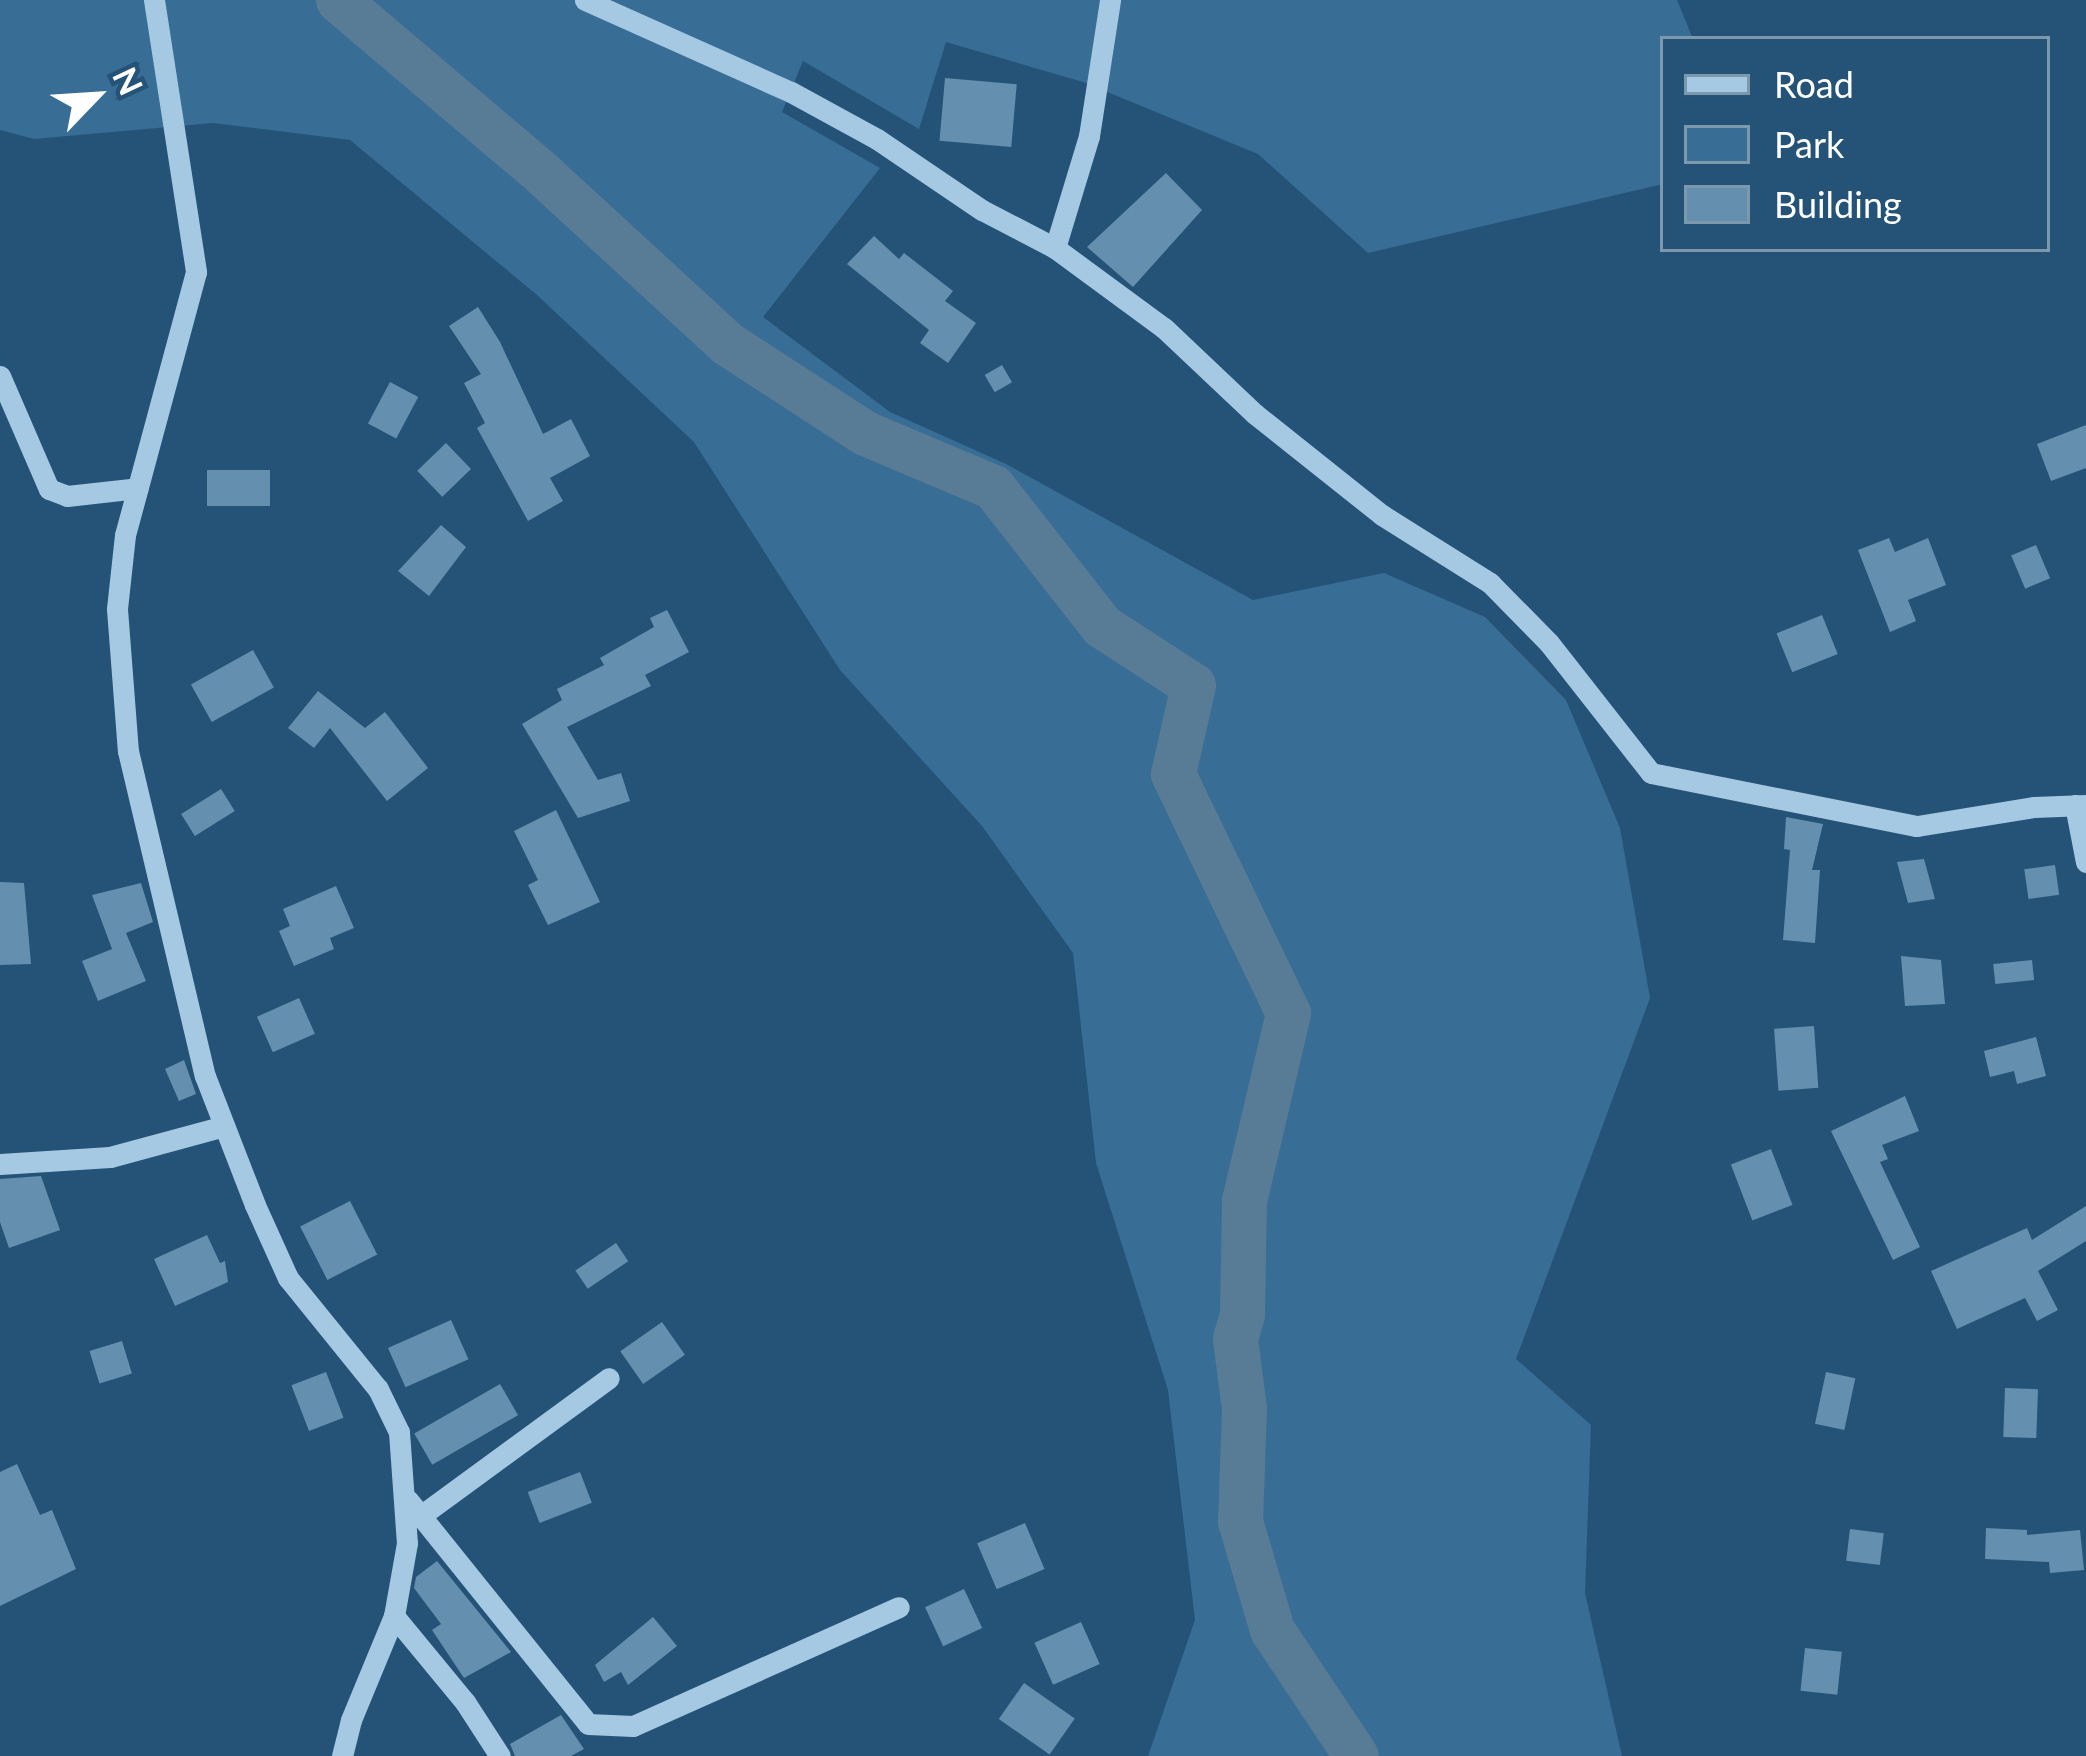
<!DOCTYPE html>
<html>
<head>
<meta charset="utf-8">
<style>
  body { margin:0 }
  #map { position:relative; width:2086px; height:1756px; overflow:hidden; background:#245377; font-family:Lato,sans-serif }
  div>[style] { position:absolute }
  .green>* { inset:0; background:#386d95 }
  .river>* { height:45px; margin:-22.5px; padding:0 22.5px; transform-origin:22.5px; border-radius:22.5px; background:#597c96 }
  .building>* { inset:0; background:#658fae; transform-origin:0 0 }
  .minor>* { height:21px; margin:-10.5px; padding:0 10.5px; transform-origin:10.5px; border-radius:10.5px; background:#a5c9e3 }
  span { translate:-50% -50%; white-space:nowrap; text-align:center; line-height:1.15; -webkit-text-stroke:9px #245377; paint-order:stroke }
  .legend { position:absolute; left:1660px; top:36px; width:390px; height:216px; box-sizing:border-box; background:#245377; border:3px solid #7c98ad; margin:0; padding:15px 21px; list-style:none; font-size:36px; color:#fff }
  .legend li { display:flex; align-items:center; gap:24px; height:60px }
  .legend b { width:60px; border:3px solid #7c98ad }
  .north { position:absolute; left:36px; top:36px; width:120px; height:120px; -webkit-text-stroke:9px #245377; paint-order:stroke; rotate:65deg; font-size:33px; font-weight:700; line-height:48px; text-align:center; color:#fff }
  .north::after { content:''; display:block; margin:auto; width:42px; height:54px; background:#fff; clip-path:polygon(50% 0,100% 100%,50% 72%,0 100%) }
</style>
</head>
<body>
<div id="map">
  <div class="green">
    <div style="clip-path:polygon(0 0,1677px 0,1693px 39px,1663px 39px,1663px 184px,1368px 253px,1258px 154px,1083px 82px,946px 42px,919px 129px,803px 61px,782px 112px,880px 168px,763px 317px,890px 412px,1006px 464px,1253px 600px,1384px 573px,1485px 617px,1566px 700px,1620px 828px,1650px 998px,1516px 1359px,1591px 1425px,1585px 1593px,1622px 1756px,1148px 1756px,1195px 1620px,1168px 1390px,1096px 1163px,1073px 953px,982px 826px,840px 670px,694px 442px,537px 295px,350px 140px,213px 123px,34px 139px,0 130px)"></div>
  </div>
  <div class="river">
    <div style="left:338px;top:0;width:270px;rotate:40.3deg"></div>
    <div style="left:544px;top:175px;width:250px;rotate:42.6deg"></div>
    <div style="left:728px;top:344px;width:163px;rotate:33deg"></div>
    <div style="left:865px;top:433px;width:139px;rotate:22.9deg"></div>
    <div style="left:993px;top:487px;width:177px;rotate:51.9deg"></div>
    <div style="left:1102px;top:626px;width:108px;rotate:33deg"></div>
    <div style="left:1193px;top:685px;width:91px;rotate:102.7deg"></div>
    <div style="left:1173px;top:774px;width:265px;rotate:64.3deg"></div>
    <div style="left:1288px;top:1013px;width:192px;rotate:103.2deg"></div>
    <div style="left:1244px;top:1200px;width:114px;rotate:91deg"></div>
    <div style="left:1242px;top:1314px;width:26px;rotate:106deg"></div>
    <div style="left:1235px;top:1339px;width:70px;rotate:82.6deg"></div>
    <div style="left:1244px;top:1408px;width:113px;rotate:92deg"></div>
    <div style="left:1240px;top:1521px;width:114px;rotate:73.6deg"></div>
    <div style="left:1272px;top:1630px;width:151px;rotate:56.3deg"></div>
  </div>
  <div class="building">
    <div style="left:945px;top:78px;width:72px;height:63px;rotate:5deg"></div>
    <div style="clip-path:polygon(1166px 173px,1202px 210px,1133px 287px,1087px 247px)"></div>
    <div style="clip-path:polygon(874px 236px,899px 259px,904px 253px,953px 291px,945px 301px,976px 323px,948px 363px,920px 343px,929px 330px,847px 264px)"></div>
    <div style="clip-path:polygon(478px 307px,500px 342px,543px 434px,571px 419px,590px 456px,550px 478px,563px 501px,528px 521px,477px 428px,485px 423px,464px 383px,481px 374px,449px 326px)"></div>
    <div style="left:1002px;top:365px;width:20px;height:20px;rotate:60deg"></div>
    <div style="left:390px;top:382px;width:32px;height:47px;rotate:28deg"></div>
    <div style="clip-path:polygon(2086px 425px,2086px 468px,2051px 481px,2037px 444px)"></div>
    <div style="left:446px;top:443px;width:36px;height:40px;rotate:46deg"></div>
    <div style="left:270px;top:470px;width:36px;height:63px;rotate:90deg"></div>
    <div style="clip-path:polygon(441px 525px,466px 547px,429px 596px,398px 571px)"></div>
    <div style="clip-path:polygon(1889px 538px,1895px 552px,1928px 538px,1946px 585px,1908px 600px,1916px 621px,1890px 632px,1858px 550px)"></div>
    <div style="left:2036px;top:545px;width:36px;height:27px;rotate:67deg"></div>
    <div style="clip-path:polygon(667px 610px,689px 652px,645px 675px,651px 686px,567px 727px,598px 780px,621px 773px,630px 801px,578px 818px,522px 724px,562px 700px,557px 689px,604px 665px,600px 658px,654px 627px,650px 618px)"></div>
    <div style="left:1822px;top:615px;width:42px;height:49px;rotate:68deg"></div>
    <div style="left:253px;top:650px;width:43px;height:71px;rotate:61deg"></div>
    <div style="clip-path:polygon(318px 691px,365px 728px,385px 712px,428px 768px,387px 801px,330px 728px,314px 748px,288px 728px)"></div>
    <div style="left:221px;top:789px;width:26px;height:47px;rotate:58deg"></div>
    <div style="clip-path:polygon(556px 810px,600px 902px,548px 925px,528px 885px,538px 880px,514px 831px)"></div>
    <div style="clip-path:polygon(1786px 817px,1823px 824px,1812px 870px,1820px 870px,1815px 943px,1783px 940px,1790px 850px,1784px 849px)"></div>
    <div style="clip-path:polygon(1924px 859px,1935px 899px,1908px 903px,1897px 862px)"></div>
    <div style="left:2055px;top:865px;width:30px;height:31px;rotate:82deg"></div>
    <div style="clip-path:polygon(0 882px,24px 883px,31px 964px,0 965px)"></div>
    <div style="clip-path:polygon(141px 883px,153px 922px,126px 933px,146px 981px,98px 1001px,82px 961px,112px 949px,92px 895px)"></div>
    <div style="clip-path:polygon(336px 886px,354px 928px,330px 938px,334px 949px,294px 966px,279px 931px,290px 926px,283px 909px)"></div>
    <div style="clip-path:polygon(1901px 956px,1941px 960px,1945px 1004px,1905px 1006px)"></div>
    <div style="left:2032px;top:960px;width:20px;height:39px;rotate:84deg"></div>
    <div style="left:299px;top:998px;width:39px;height:46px;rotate:66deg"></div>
    <div style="left:1814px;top:1026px;width:62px;height:40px;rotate:86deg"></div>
    <div style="clip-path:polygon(2036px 1037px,2046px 1076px,2017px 1084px,2014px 1071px,1990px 1077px,1984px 1051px)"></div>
    <div style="clip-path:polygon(184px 1060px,196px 1094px,179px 1101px,165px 1069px)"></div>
    <div style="clip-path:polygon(1905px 1096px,1919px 1131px,1882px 1145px,1888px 1159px,1880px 1162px,1920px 1247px,1893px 1260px,1831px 1131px)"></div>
    <div style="left:1771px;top:1149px;width:60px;height:43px;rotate:69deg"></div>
    <div style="clip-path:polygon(41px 1176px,60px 1230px,9px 1248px,0 1222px,0 1179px)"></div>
    <div style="left:350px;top:1201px;width:60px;height:56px;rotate:63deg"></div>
    <div style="clip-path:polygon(2086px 1206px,2086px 1241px,2038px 1271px,2058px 1310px,2037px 1321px,2025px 1298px,1957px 1329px,1931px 1271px,2027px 1228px,2032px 1240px)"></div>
    <div style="clip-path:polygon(207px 1235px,220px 1263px,225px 1261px,228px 1282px,175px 1306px,154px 1259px)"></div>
    <div style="left:616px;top:1243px;width:22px;height:49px;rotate:56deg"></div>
    <div style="left:451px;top:1320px;width:43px;height:69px;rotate:66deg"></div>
    <div style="left:662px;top:1322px;width:40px;height:51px;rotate:55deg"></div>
    <div style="left:122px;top:1341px;width:34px;height:34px;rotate:73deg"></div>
    <div style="left:326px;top:1372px;width:49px;height:37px;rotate:69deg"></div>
    <div style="left:1826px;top:1372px;width:30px;height:53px;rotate:12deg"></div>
    <div style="left:500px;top:1384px;width:36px;height:99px;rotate:60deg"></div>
    <div style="left:2005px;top:1388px;width:33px;height:49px;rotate:2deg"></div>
    <div style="clip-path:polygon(17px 1464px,40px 1515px,52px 1510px,76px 1569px,0 1606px,0 1472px)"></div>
    <div style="left:580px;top:1472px;width:33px;height:56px;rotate:69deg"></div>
    <div style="left:1025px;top:1523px;width:50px;height:52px;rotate:67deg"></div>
    <div style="clip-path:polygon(1986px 1528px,2027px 1530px,2027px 1535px,2080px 1530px,2084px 1570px,2050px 1573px,2049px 1562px,1985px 1559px)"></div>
    <div style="left:1850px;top:1529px;width:34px;height:32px;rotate:7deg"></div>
    <div style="clip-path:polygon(437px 1561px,511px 1652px,464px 1678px,432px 1630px,441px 1624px,414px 1588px,416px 1577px)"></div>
    <div style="left:964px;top:1589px;width:43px;height:43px;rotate:65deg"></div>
    <div style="clip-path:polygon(653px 1617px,677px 1646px,628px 1685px,621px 1672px,604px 1682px,595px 1665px)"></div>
    <div style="left:1081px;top:1622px;width:46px;height:51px;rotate:66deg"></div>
    <div style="left:1805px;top:1648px;width:37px;height:43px;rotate:6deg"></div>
    <div style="left:1024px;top:1683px;width:62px;height:44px;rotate:35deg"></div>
    <div style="clip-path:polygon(561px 1715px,584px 1749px,571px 1756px,515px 1756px,510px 1744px)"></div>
  </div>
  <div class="minor">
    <div style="left:154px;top:0;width:275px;rotate:81.2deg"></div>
    <div style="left:196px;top:272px;width:272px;rotate:105.1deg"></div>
    <div style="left:125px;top:535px;width:74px;rotate:96.2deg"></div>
    <div style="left:117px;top:609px;width:142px;rotate:85.6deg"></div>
    <div style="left:128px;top:751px;width:334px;rotate:76.7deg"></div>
    <div style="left:205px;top:1076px;width:138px;rotate:68.8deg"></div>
    <div style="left:255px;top:1205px;width:80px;rotate:65.7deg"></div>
    <div style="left:288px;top:1278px;width:143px;rotate:51deg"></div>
    <div style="left:378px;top:1389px;width:48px;rotate:64deg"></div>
    <div style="left:399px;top:1432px;width:111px;rotate:85.9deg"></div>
    <div style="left:407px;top:1543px;width:74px;rotate:100.1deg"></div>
    <div style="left:394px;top:1616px;width:113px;rotate:112.5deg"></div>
    <div style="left:351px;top:1720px;width:37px;rotate:104deg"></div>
    <div style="left:585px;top:0;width:226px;rotate:24.1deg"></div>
    <div style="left:791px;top:92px;width:98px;rotate:28.7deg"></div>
    <div style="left:877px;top:139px;width:127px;rotate:34.1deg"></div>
    <div style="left:982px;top:210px;width:82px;rotate:27.5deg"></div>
    <div style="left:1055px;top:248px;width:135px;rotate:36.3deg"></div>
    <div style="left:1164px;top:328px;width:125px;rotate:43.4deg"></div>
    <div style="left:1255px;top:414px;width:162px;rotate:38.5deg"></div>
    <div style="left:1382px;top:515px;width:128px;rotate:32.2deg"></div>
    <div style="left:1490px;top:583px;width:84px;rotate:45.5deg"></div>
    <div style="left:1549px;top:643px;width:165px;rotate:51.9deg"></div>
    <div style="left:1651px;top:773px;width:271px;rotate:11.3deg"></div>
    <div style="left:1917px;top:826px;width:119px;rotate:-9.2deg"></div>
    <div style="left:2034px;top:807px;width:52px;rotate:-2.2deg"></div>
    <div style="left:1055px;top:248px;width:117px;rotate:-73.1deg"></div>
    <div style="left:1089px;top:136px;width:138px;rotate:-81.2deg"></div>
    <div style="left:0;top:376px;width:123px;rotate:66.6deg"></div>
    <div style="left:49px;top:489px;width:19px;rotate:21deg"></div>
    <div style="left:67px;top:496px;width:71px;rotate:-6.4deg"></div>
    <div style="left:2075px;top:805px;width:58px;rotate:79.1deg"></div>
    <div style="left:0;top:1164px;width:110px;rotate:-3.6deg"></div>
    <div style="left:110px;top:1157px;width:118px;rotate:-15.2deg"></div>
    <div style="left:408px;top:1500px;width:287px;rotate:51.2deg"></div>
    <div style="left:588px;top:1724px;width:45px;rotate:2.5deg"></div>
    <div style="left:633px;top:1726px;width:291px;rotate:-24.1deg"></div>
    <div style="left:419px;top:1517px;width:235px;rotate:-36.2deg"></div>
    <div style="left:394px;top:1616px;width:112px;rotate:50.5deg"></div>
    <div style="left:465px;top:1702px;width:64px;rotate:57.1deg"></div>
  </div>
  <ul class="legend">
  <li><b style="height:15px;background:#a5c9e3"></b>Road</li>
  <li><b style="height:33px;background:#386d95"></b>Park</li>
  <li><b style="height:33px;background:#658fae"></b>Building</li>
  </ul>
  <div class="north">N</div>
</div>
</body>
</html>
